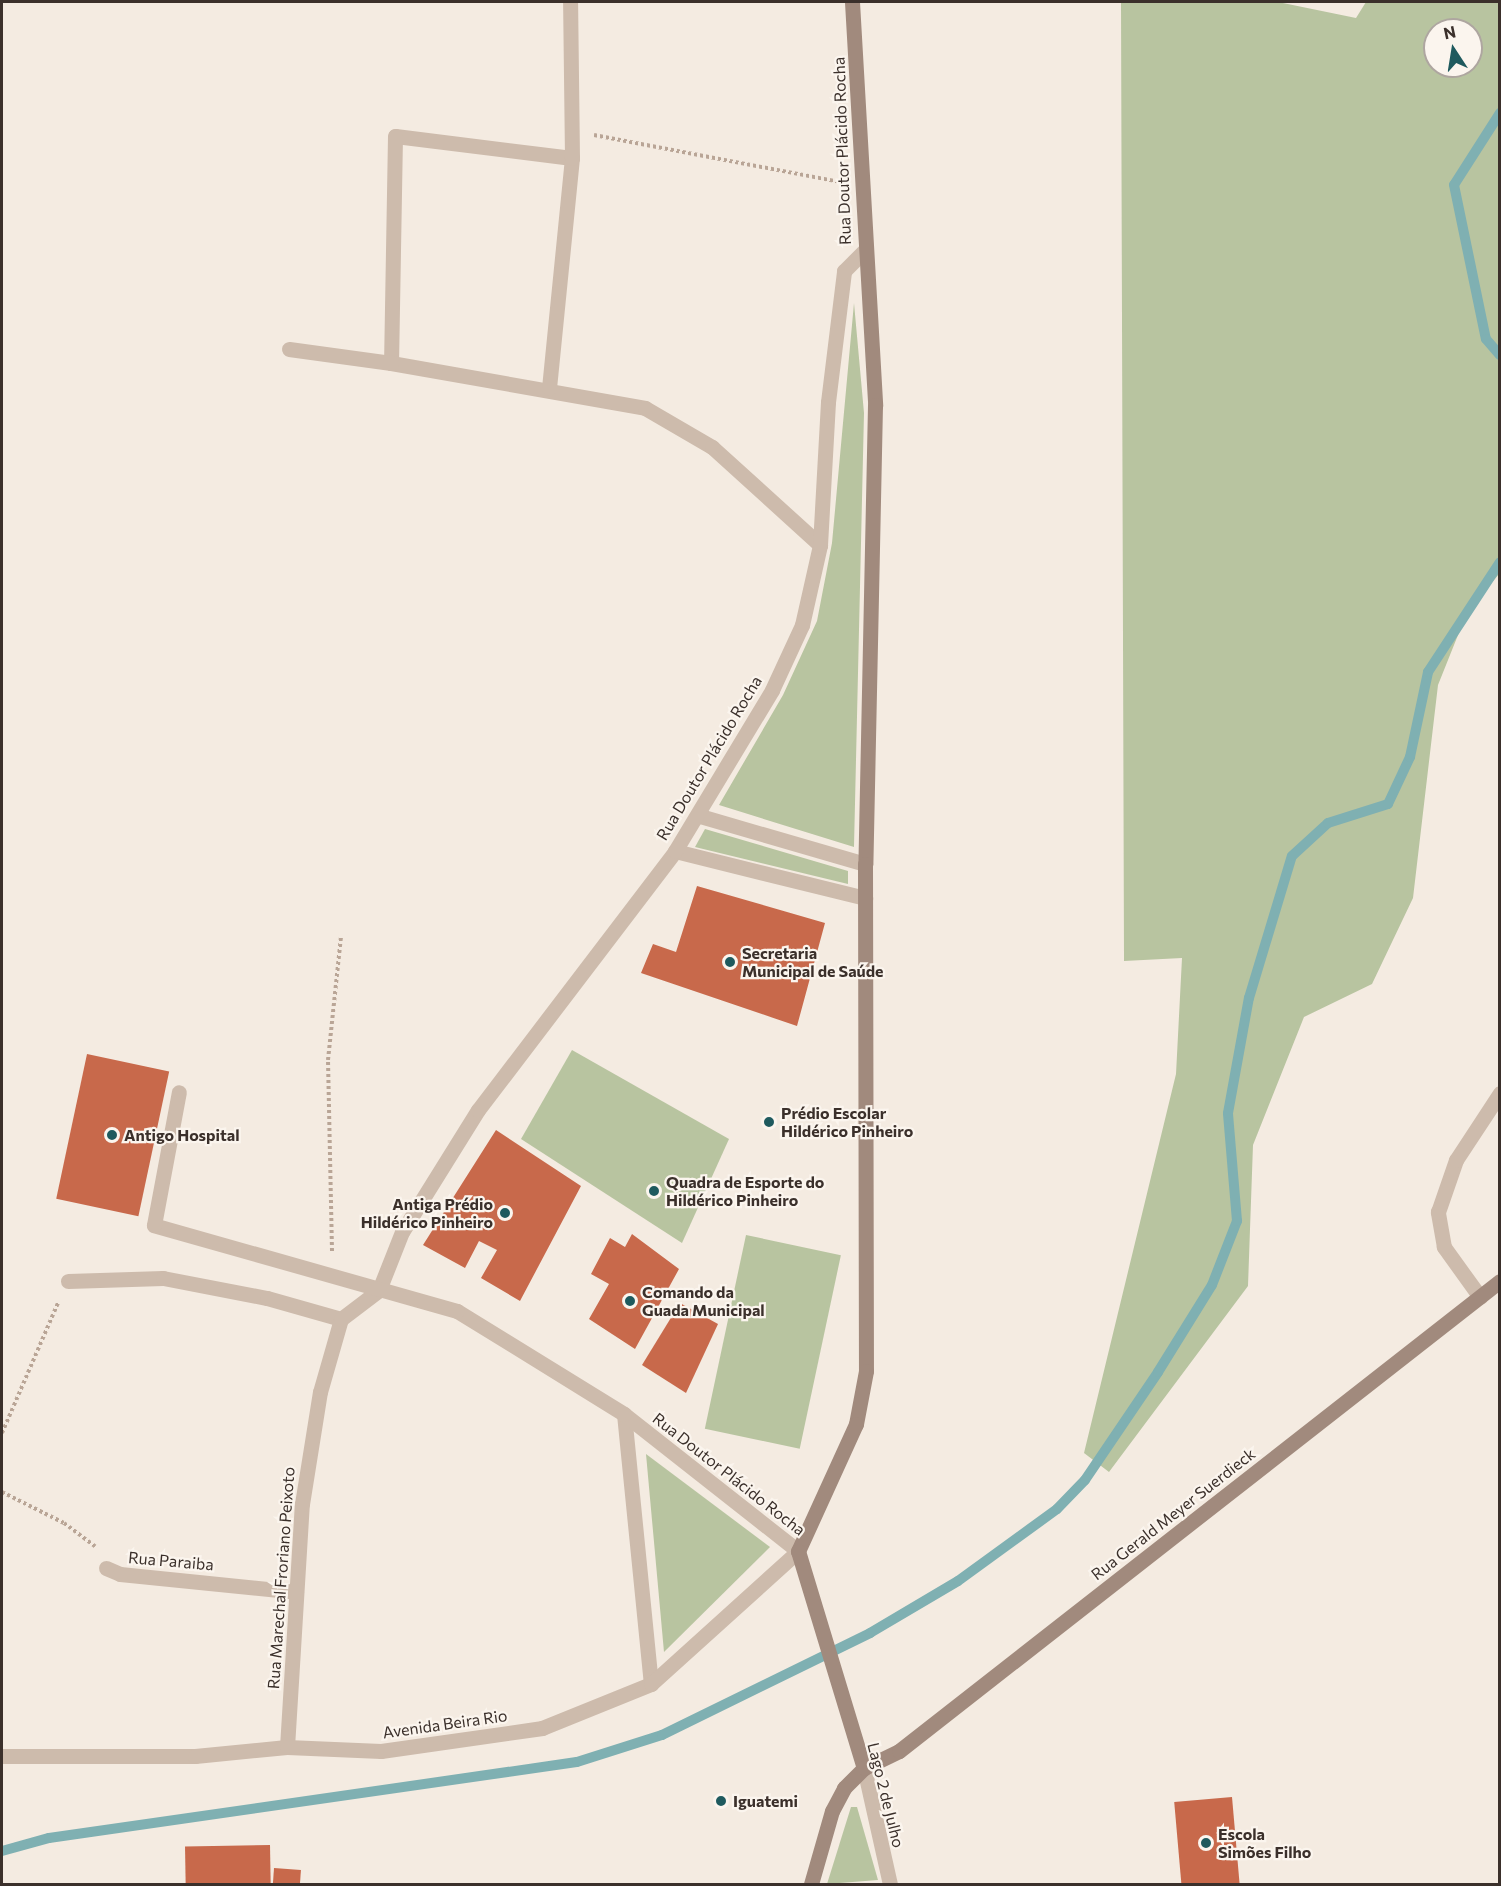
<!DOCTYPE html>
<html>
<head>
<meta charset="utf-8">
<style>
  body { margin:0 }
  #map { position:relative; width:1501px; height:1886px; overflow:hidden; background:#f4ebe1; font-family:Commissioner,sans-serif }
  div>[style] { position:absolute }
  .green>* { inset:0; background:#b8c4a0; transform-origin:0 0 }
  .stream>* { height:10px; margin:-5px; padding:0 5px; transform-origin:5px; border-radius:5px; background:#7fb0b2 }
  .building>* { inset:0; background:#c8694b; transform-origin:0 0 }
  .path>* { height:4px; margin-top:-2px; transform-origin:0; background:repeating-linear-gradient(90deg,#b9a596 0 3px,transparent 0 6px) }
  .street>* { height:15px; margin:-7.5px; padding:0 7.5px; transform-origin:7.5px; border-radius:7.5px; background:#cdbbac }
  .secondary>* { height:15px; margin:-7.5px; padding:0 7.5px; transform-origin:7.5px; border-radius:7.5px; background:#a18a7d }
  .dots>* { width:16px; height:16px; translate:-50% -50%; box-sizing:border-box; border:3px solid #fbf5ee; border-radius:50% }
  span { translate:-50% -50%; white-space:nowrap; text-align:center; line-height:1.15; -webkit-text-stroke:4.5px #fbf5ee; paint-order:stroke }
  .street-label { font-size:16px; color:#3b302b }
  .poi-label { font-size:16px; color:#3b302b; font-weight:700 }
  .left { translate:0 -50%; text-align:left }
  .right { translate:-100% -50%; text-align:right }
  .frame { position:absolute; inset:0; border:3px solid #3b302b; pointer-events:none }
  .north { position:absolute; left:1423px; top:18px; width:60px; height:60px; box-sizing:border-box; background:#fbf5ee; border:2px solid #aea6a0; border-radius:50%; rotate:348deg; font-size:16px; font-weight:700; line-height:24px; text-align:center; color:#3b302b }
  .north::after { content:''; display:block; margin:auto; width:21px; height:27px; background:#1f5a5e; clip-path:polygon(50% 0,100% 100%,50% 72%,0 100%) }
</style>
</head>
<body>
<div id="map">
  <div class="green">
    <div style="clip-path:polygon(evenodd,1121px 2px,1278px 2px,1356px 18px,1366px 2px,1499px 2px,1500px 573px,1468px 610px,1438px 685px,1413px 898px,1372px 984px,1304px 1017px,1253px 1145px,1248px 1286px,1109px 1472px,1084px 1453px,1176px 1074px,1182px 958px,1124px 961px,1121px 2px,1435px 30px,1471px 30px,1471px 66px,1435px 66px,1435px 30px)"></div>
    <div style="clip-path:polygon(854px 303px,864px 413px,854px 847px,719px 805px,783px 695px,817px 621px,832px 543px)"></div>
    <div style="clip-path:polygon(705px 829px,848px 871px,848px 884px,695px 847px)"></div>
    <div style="clip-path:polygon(572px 1050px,729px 1139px,682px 1243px,521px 1139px)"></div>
    <div style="left:746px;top:1235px;width:97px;height:198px;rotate:12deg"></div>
    <div style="clip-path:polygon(646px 1454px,770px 1547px,664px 1652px)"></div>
    <div style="clip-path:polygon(851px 1807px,857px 1807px,878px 1880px,827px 1884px)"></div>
  </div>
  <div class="stream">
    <div style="left:1500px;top:113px;width:85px;rotate:122.6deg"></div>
    <div style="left:1454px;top:185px;width:157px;rotate:78.3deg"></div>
    <div style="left:1486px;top:339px;width:21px;rotate:49deg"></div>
    <div style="left:2px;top:1851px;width:49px;rotate:-15.5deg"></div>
    <div style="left:49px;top:1838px;width:533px;rotate:-8.19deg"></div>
    <div style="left:577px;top:1762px;width:89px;rotate:-17.6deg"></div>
    <div style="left:662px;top:1735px;width:232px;rotate:-26.1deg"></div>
    <div style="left:870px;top:1633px;width:102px;rotate:-30.6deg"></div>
    <div style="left:958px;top:1581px;width:122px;rotate:-36deg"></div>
    <div style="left:1057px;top:1509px;width:40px;rotate:-46deg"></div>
    <div style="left:1085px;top:1480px;width:130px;rotate:-55.9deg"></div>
    <div style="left:1158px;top:1372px;width:102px;rotate:-58.2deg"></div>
    <div style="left:1212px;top:1285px;width:69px;rotate:-68.7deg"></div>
    <div style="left:1237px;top:1221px;width:108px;rotate:-94.8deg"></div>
    <div style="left:1228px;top:1113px;width:117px;rotate:-79.7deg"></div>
    <div style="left:1249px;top:998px;width:148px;rotate:-73.2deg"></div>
    <div style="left:1292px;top:856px;width:49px;rotate:-42.5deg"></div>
    <div style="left:1328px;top:823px;width:63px;rotate:-17.6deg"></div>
    <div style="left:1388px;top:804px;width:52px;rotate:-64.9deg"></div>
    <div style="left:1410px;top:757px;width:87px;rotate:-78deg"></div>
    <div style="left:1428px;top:672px;width:131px;rotate:-56.8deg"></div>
  </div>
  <div class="building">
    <div style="clip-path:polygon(697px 886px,825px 923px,797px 1026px,641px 973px,653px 944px,676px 952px)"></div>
    <div style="left:87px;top:1054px;width:84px;height:148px;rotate:12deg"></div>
    <div style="clip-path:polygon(496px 1130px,581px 1186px,520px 1301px,481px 1278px,497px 1250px,479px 1241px,465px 1268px,423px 1245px)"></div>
    <div style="clip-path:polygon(632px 1234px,679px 1269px,635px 1349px,589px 1319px,609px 1284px,591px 1274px,610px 1238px,625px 1247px)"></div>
    <div style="clip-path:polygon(680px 1303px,718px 1324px,686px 1393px,642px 1365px)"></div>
    <div style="left:1232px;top:1797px;width:87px;height:58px;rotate:85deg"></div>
    <div style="left:270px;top:1845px;width:39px;height:85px;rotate:89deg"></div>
    <div style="left:274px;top:1868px;width:27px;height:16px;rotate:4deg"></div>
  </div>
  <div class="path">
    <div style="left:594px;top:135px;width:250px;rotate:10.8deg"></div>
    <div style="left:332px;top:1251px;width:191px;rotate:-91.2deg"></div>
    <div style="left:328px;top:1060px;width:124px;rotate:-84deg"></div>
    <div style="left:2px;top:1433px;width:142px;rotate:-66.7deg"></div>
    <div style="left:2px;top:1492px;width:69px;rotate:26.6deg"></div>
    <div style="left:64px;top:1523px;width:39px;rotate:37deg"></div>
  </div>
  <div class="street">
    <div style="left:572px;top:158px;width:178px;rotate:-172.9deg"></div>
    <div style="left:395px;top:136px;width:227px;rotate:91deg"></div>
    <div style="left:391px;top:363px;width:258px;rotate:10deg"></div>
    <div style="left:645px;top:408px;width:78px;rotate:30.2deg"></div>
    <div style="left:712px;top:447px;width:146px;rotate:42.2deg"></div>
    <div style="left:289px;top:349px;width:103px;rotate:7.8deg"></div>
    <div style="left:549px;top:388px;width:231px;rotate:-84.3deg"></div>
    <div style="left:572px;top:158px;width:156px;rotate:-90.7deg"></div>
    <div style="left:700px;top:816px;width:172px;rotate:16.2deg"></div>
    <div style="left:675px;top:851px;width:196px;rotate:13.9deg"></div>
    <div style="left:68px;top:1281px;width:95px;rotate:-1.8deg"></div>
    <div style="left:163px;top:1278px;width:106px;rotate:10.9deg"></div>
    <div style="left:267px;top:1298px;width:77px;rotate:15.8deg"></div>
    <div style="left:379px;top:1290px;width:62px;rotate:-68.4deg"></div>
    <div style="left:402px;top:1232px;width:144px;rotate:-58.1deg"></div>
    <div style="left:478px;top:1110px;width:325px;rotate:-52.7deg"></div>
    <div style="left:675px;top:851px;width:188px;rotate:-58.9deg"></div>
    <div style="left:772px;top:690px;width:72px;rotate:-65.2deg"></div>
    <div style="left:802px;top:625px;width:82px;rotate:-77.3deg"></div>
    <div style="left:820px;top:545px;width:143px;rotate:-86.8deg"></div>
    <div style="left:828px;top:402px;width:132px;rotate:-83deg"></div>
    <div style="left:844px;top:271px;width:30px;rotate:-45deg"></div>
    <div style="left:1480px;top:1297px;width:62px;rotate:-125.8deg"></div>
    <div style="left:1444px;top:1247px;width:36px;rotate:-100deg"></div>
    <div style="left:1438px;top:1212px;width:55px;rotate:-70.9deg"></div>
    <div style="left:1456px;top:1160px;width:80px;rotate:-56.7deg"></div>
    <div style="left:624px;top:1414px;width:271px;rotate:84.3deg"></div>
    <div style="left:106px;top:1568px;width:15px;rotate:23deg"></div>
    <div style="left:120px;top:1574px;width:177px;rotate:5.8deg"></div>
    <div style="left:287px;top:1747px;width:243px;rotate:-86.5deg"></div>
    <div style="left:302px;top:1504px;width:113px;rotate:-80.9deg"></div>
    <div style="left:320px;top:1392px;width:76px;rotate:-74deg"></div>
    <div style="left:341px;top:1319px;width:48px;rotate:-37.3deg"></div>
    <div style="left:2px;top:1756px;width:193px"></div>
    <div style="left:195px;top:1756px;width:92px;rotate:-5.6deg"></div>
    <div style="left:287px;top:1747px;width:94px;rotate:2.4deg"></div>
    <div style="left:381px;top:1751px;width:163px;rotate:-8.1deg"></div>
    <div style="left:542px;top:1728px;width:118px;rotate:-22deg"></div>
    <div style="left:651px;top:1684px;width:198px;rotate:-42.1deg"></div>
    <div style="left:798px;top:1551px;width:221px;rotate:-141.8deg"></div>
    <div style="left:624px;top:1414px;width:196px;rotate:-148.3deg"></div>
    <div style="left:457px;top:1311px;width:315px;rotate:-164.2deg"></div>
    <div style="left:154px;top:1225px;width:135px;rotate:-79.4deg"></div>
    <div style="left:864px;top:1768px;width:119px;rotate:77.4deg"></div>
  </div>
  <div class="secondary">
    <div style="left:852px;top:2px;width:404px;rotate:86.7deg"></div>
    <div style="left:875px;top:405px;width:459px;rotate:91.2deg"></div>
    <div style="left:865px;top:864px;width:507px;rotate:89.89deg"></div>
    <div style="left:866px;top:1371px;width:54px;rotate:100.7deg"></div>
    <div style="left:856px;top:1424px;width:140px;rotate:114.5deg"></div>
    <div style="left:798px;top:1551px;width:227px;rotate:73.1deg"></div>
    <div style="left:811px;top:1884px;width:76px;rotate:-74deg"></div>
    <div style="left:832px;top:1811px;width:26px;rotate:-62deg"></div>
    <div style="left:844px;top:1788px;width:28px;rotate:-45deg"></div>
    <div style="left:864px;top:1768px;width:39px;rotate:-26deg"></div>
    <div style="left:899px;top:1751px;width:763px;rotate:-38.03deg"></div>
  </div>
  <div class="dots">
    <div style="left:730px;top:962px;background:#1f5a5e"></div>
    <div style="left:769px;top:1122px;background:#1f5a5e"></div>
    <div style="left:112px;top:1135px;background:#1f5a5e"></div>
    <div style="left:654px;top:1191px;background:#1f5a5e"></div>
    <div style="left:505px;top:1213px;background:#1f5a5e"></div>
    <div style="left:630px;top:1301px;background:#1f5a5e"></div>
    <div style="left:721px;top:1801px;background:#1f5a5e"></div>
    <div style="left:1206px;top:1843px;background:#1f5a5e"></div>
  </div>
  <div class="street-label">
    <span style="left:842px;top:151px;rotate:-92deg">Rua Doutor Plácido Rocha</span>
    <span style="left:709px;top:758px;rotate:-59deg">Rua Doutor Plácido Rocha</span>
    <span style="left:729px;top:1474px;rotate:38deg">Rua Doutor Plácido Rocha</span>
    <span style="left:1173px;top:1514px;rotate:-38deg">Rua Gerald Meyer Suerdieck</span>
    <span style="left:171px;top:1561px;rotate:5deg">Rua Paraiba</span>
    <span style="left:281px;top:1578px;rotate:-86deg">Rua Marechal Froriano Peixoto</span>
    <span style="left:445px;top:1724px;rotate:-8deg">Avenida Beira Rio</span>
    <span style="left:886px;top:1795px;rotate:76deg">Lago 2 de Julho</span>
  </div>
  <div class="poi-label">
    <span class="left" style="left:742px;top:962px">Secretaria<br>Municipal de Saúde</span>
    <span class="left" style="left:781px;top:1122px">Prédio Escolar<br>Hildérico Pinheiro</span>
    <span class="left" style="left:124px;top:1135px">Antigo Hospital</span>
    <span class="left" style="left:666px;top:1191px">Quadra de Esporte do<br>Hildérico Pinheiro</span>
    <span class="right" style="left:493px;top:1213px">Antiga Prédio<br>Hildérico Pinheiro</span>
    <span class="left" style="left:642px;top:1301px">Comando da<br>Guada Municipal</span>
    <span class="left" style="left:733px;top:1801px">Iguatemi</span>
    <span class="left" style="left:1218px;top:1843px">Escola<br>Simões Filho</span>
  </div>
  <div class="frame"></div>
  <div class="north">N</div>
</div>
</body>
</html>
